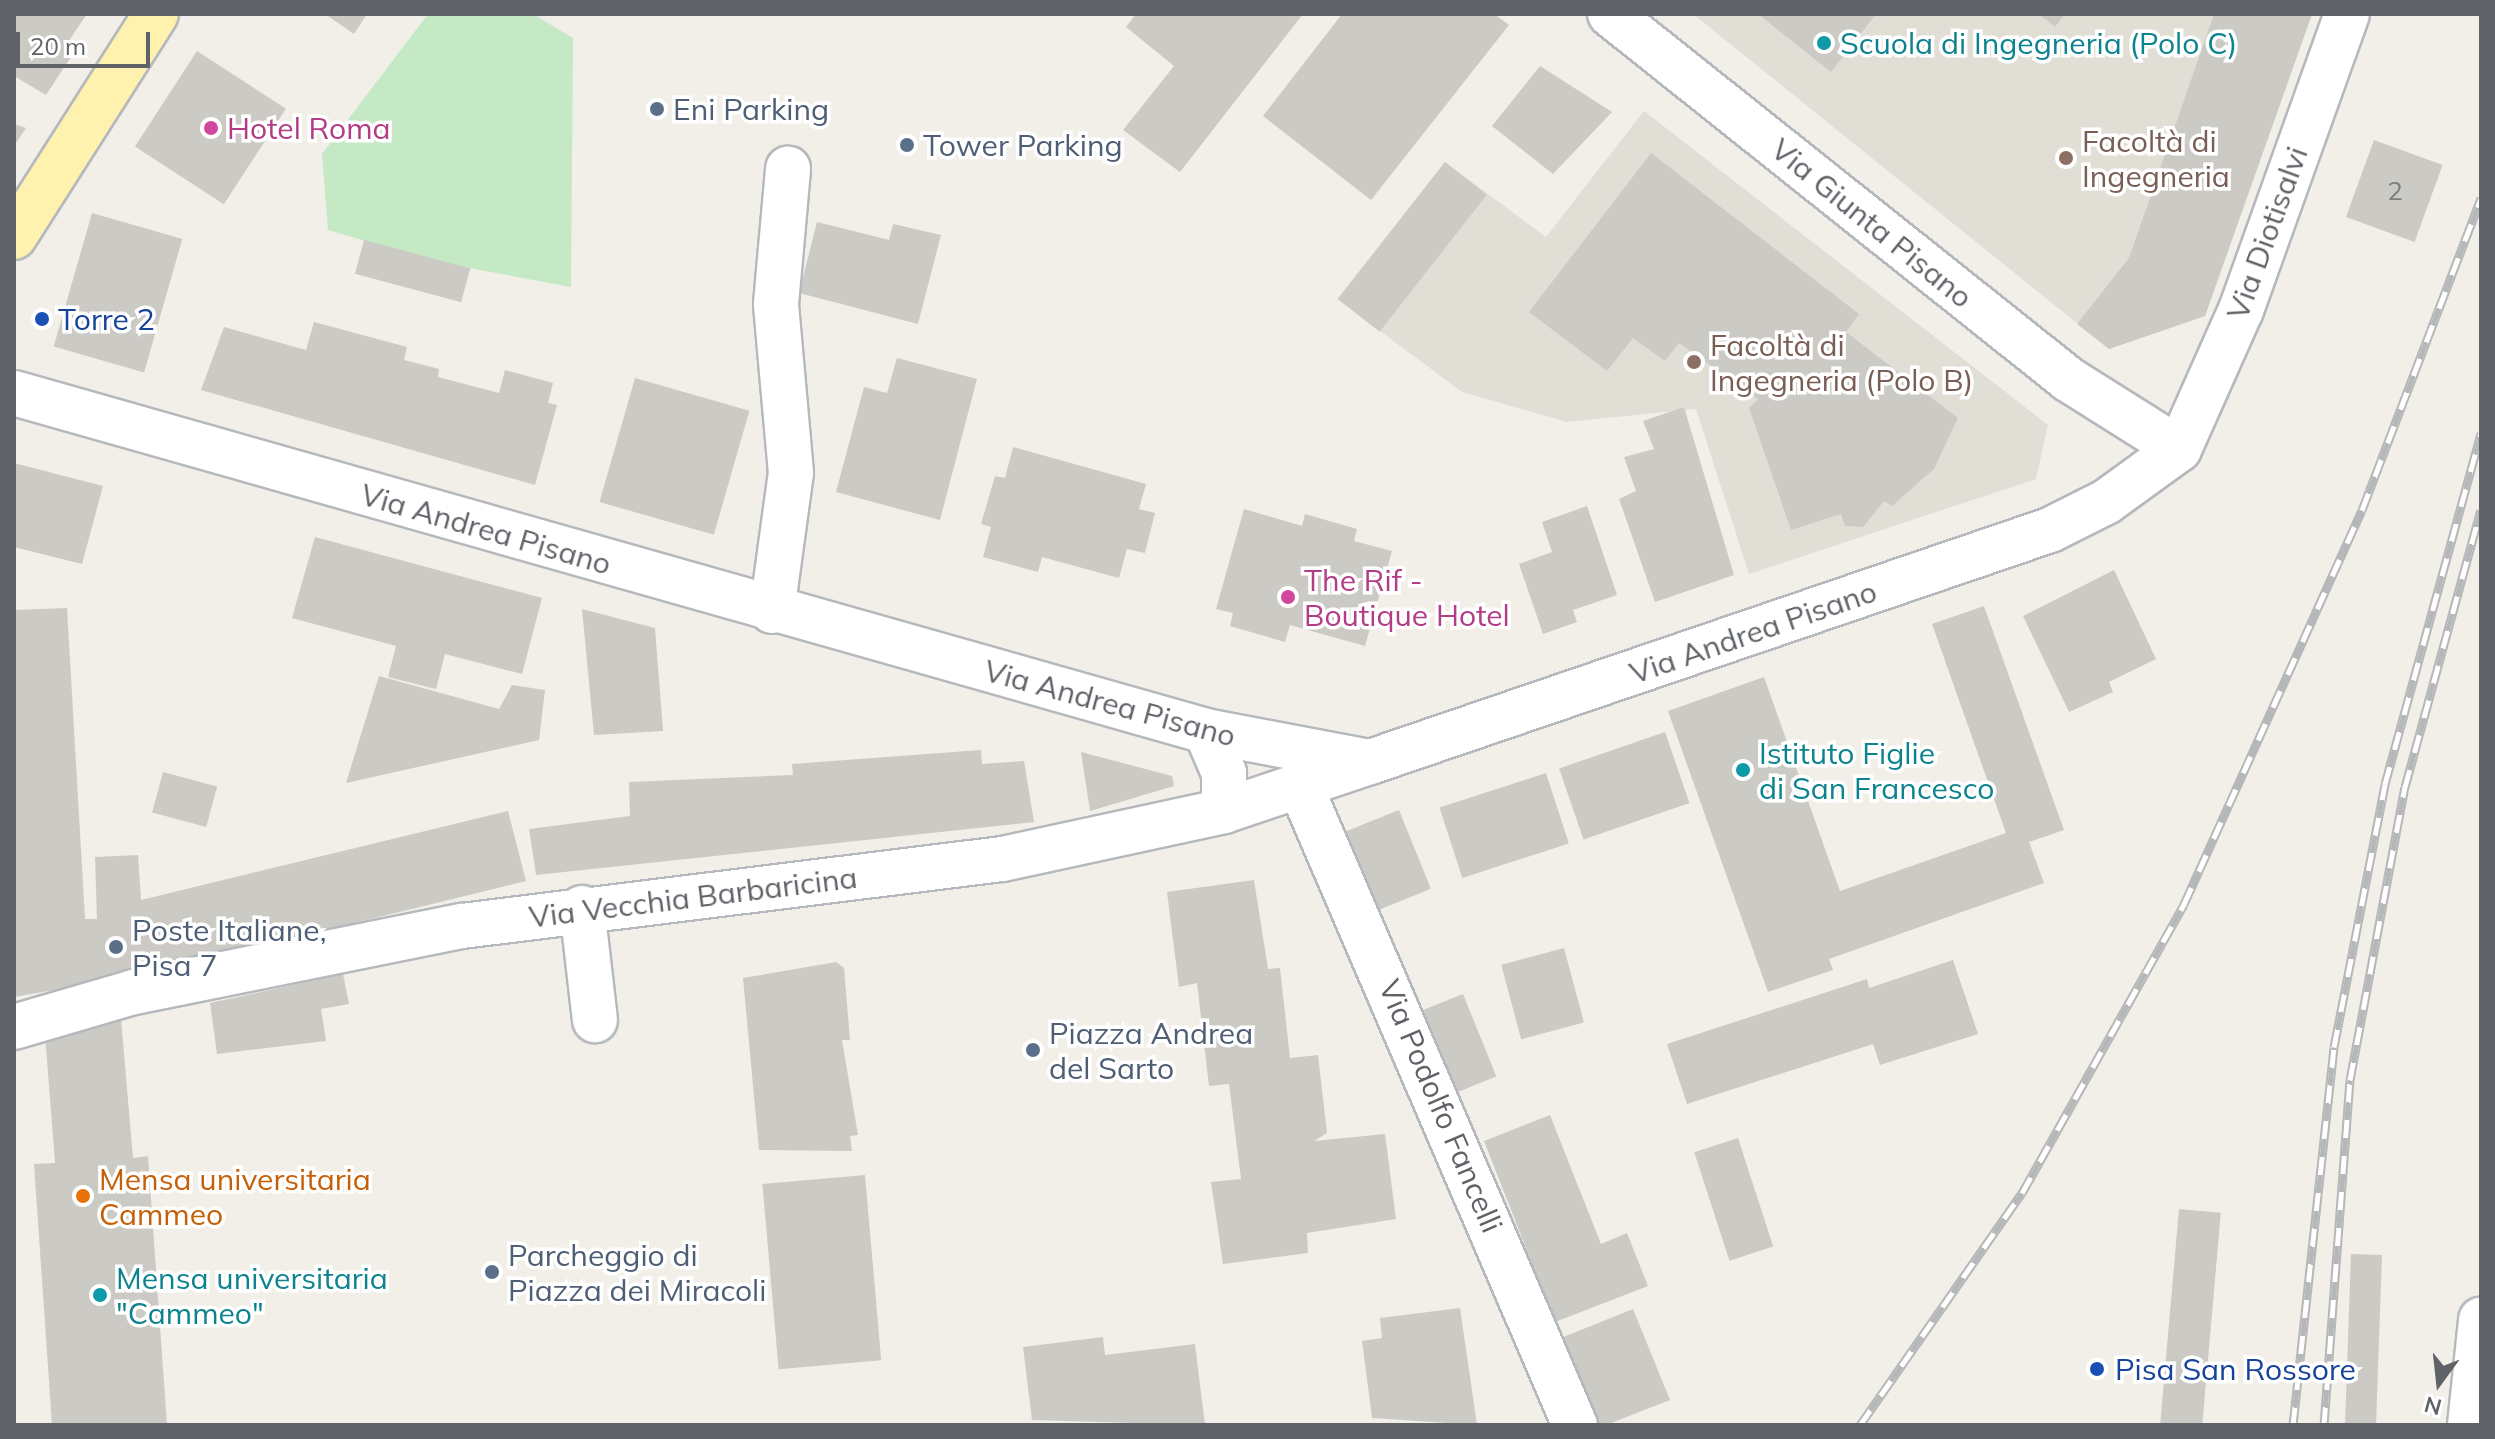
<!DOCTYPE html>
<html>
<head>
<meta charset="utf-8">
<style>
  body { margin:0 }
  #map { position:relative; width:2495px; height:1439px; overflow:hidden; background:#f1efe8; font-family:Mulish,sans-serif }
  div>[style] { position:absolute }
  .education>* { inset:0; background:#e1ded6 }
  .green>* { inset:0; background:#c5e8c5 }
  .building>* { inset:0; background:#cccac5; transform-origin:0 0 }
  .roads { filter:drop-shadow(2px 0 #b5b8bc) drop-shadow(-2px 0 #b5b8bc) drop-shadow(0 2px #b5b8bc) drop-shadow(0 -2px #b5b8bc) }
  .minor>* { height:44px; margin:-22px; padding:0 22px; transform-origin:22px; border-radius:22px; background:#fff }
  .major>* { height:44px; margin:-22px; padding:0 22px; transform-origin:22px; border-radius:22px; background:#fff2af }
  .rail>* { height:9px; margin-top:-4.5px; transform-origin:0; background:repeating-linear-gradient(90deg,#fff 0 18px,#b6b7b8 0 36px); box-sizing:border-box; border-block:2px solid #b6b7b8 }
  .dots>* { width:22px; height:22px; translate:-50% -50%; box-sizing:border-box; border:4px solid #fff; border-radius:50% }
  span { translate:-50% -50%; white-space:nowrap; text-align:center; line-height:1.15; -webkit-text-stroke:7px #fff; paint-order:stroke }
  .number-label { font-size:26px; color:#7a7d7f }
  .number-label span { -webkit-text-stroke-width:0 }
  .culture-label { font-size:30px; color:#0d838f }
  .left { translate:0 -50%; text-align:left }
  .service-label { font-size:30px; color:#4e5e75 }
  .hotel-label { font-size:30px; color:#b23c85 }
  .education-label { font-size:30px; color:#785e54 }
  .street-label { font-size:30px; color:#5f6368 }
  .transit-label { font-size:30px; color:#164399 }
  .food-label { font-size:30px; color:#c56008 }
  .frame { position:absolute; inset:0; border:16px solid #5f6368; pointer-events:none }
  .north { position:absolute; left:2399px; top:1343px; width:80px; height:80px; -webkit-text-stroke:6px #fff; paint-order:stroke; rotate:195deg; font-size:22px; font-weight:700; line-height:32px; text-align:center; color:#5f6368 }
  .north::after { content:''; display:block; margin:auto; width:28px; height:36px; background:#5f6368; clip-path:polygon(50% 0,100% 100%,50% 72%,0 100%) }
  .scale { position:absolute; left:16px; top:32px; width:134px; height:36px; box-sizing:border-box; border:4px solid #5f6368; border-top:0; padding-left:10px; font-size:24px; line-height:28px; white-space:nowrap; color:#5f6368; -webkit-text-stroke:6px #fff; paint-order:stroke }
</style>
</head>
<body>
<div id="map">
  <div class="education">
    <div style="clip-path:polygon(1693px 14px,2312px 14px,2205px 316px,2109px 349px)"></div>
    <div style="clip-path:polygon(1644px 111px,2048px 425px,2036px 479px,1749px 574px,1696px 409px,1567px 422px,1462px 392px,1337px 299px,1445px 162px,1546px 237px)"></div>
  </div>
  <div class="green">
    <div style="clip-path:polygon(428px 14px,533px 14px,573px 38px,571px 287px,437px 262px,328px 230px,322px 154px)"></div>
  </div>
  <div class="building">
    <div style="clip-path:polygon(14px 14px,87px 14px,68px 42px,80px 43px,46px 95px,14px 76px)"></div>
    <div style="clip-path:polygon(325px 14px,367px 14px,354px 34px)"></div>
    <div style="clip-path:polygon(1136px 14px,1303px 14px,1180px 172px,1123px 130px,1174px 66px,1126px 27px)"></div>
    <div style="clip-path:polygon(1342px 14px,1494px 14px,1509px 25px,1371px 200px,1263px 116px)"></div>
    <div style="clip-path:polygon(1758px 14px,1876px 14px,1831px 72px)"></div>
    <div style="clip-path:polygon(2039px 14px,2065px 14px,2055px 27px)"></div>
    <div style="clip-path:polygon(2214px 14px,2312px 14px,2205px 316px,2109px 349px,2077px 324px,2129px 258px)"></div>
    <div style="left:197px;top:51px;width:106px;height:114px;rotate:33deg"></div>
    <div style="clip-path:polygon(1540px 66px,1612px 112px,1553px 174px,1492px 126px)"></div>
    <div style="clip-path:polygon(14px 124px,26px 128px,14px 146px)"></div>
    <div style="left:2374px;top:140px;width:73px;height:82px;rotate:20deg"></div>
    <div style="clip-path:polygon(1651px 153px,1859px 314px,1846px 332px,1958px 418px,1934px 469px,1892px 506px,1884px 501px,1863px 527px,1845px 526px,1841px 514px,1791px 530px,1749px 408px,1758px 399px,1679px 343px,1665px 361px,1633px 338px,1607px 371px,1529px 312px)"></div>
    <div style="left:1445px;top:162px;width:53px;height:174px;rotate:38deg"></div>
    <div style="left:92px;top:213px;width:94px;height:139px;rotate:16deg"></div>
    <div style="clip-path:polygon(817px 222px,889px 240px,893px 224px,941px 235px,918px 324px,799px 293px)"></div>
    <div style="left:364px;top:240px;width:110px;height:35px;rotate:15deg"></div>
    <div style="clip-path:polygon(314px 322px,407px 347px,404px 360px,439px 369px,438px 377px,499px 393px,505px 370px,553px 383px,548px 403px,557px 405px,535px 485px,201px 390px,224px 327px,306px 350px)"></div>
    <div style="clip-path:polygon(897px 358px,977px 379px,940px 520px,836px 492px,864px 387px,887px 393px)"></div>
    <div style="left:635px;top:378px;width:119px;height:129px;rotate:16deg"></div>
    <div style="clip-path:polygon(1684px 407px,1734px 575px,1655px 602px,1619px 499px,1636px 491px,1624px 457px,1654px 449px,1643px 421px)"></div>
    <div style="clip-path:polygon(1013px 447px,1146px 484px,1139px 509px,1155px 513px,1145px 553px,1127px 549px,1119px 578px,1042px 557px,1038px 572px,983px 557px,991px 527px,981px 524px,995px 476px,1005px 478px)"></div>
    <div style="clip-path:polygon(14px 463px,103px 486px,82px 564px,14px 547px)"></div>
    <div style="clip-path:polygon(1587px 506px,1617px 595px,1573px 610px,1577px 622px,1543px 634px,1519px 564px,1552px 552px,1542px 522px)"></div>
    <div style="clip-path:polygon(1244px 509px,1302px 526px,1305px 514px,1357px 529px,1354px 541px,1392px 551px,1365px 646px,1290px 625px,1285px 642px,1230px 626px,1233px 613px,1216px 609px)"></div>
    <div style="clip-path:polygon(315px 537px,542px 598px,522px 674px,445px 654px,436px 689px,388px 677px,396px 646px,292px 618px)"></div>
    <div style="clip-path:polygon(2114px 570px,2156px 659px,2109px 682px,2113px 692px,2069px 712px,2023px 616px)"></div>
    <div style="clip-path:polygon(1984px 606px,2064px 830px,2029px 842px,2044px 883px,1829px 959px,1833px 970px,1768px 992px,1668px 711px,1764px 677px,1840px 891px,2006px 833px,1932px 624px)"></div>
    <div style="clip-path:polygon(67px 608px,85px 919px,97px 919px,95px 857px,138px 855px,141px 900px,508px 811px,526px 881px,146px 974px,14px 997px,14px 610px)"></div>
    <div style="clip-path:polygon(582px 609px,655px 628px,663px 731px,594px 735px)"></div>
    <div style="clip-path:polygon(379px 676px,499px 709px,512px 685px,545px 690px,539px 740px,346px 783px)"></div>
    <div style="left:1665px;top:732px;width:75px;height:112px;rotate:71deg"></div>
    <div style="clip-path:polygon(981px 750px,982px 764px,1024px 761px,1034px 822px,536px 875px,529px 829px,630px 816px,629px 782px,793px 775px,792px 764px)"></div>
    <div style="clip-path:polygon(1081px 752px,1172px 776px,1174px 786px,1090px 811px)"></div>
    <div style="left:163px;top:772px;width:56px;height:42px;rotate:15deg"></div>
    <div style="left:1546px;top:773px;width:74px;height:112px;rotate:72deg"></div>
    <div style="left:1399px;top:810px;width:85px;height:61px;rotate:68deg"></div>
    <div style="clip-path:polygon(1254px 880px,1268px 969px,1280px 968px,1290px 1058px,1318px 1055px,1327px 1133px,1314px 1141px,1385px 1134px,1396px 1219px,1307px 1233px,1308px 1253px,1223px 1264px,1211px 1182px,1241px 1179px,1229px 1084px,1209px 1086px,1197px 983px,1179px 987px,1167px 892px)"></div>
    <div style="left:1564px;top:948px;width:77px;height:65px;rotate:75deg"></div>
    <div style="clip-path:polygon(1953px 960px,1978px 1034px,1880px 1065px,1873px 1044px,1687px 1104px,1667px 1044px,1867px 979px,1869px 988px)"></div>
    <div style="clip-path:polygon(836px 962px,844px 968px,850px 1040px,842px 1040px,858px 1135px,850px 1136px,852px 1151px,759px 1150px,743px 978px)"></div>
    <div style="clip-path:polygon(343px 974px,349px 1004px,321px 1009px,326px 1041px,217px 1054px,210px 1003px)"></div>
    <div style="left:1463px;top:994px;width:89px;height:51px;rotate:68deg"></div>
    <div style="clip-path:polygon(121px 1019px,133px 1158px,148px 1156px,167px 1425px,52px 1425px,34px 1164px,55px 1163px,45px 1034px)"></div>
    <div style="clip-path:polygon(1550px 1115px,1601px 1244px,1627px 1233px,1648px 1286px,1555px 1322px,1484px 1141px)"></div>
    <div style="left:1738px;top:1138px;width:114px;height:46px;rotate:72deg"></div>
    <div style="left:865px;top:1175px;width:186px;height:103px;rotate:85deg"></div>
    <div style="left:2179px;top:1209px;width:42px;height:217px;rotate:5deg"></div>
    <div style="left:2351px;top:1254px;width:31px;height:171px;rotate:2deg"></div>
    <div style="clip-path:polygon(1460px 1308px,1477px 1425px,1372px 1418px,1362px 1341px,1382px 1338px,1380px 1318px)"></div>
    <div style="clip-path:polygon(1633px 1309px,1670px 1400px,1606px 1425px,1584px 1425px,1551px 1342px)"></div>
    <div style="clip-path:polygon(1103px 1337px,1105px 1355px,1195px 1344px,1205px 1425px,1032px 1420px,1023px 1347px)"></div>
  </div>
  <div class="roads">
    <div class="minor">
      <div style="left:1610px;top:14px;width:586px;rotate:38.55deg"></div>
      <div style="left:2068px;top:379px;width:131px;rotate:32.2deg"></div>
      <div style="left:14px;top:393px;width:1239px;rotate:15.83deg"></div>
      <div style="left:1206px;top:731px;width:167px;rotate:10.7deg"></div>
      <div style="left:1370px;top:762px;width:718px;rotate:-18.84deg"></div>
      <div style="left:2050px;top:530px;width:63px;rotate:-26.6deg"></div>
      <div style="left:2106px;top:502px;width:90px;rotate:-36deg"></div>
      <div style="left:2179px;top:449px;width:152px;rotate:-66deg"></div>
      <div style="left:2241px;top:310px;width:314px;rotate:-70.3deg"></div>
      <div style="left:772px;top:611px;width:139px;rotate:-82.2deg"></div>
      <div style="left:791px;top:473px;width:170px;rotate:-95.1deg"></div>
      <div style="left:776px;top:304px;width:136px;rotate:-84.9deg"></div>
      <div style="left:1206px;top:731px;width:46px;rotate:66.8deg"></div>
      <div style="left:1224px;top:773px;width:38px;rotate:90deg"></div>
      <div style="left:1302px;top:790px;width:691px;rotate:66.74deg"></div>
      <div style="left:582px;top:908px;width:113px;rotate:83.4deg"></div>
      <div style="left:14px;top:1027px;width:125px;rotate:-16.3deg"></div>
      <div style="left:134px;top:992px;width:335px;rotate:-11.4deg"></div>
      <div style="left:462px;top:926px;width:544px;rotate:-7.07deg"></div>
      <div style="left:1002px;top:859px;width:227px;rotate:-12.2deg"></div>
      <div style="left:1224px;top:811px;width:154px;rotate:-18.6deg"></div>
      <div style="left:2470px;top:1425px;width:106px;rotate:-84deg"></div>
    </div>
    <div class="major">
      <div style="left:14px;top:237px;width:264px;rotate:-57.5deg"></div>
    </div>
  </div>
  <div class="rail">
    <div style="left:1860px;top:1425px;width:283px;rotate:-55.1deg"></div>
    <div style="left:2022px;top:1193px;width:331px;rotate:-60.7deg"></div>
    <div style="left:2184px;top:904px;width:432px;rotate:-65.7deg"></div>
    <div style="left:2362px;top:510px;width:334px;rotate:-69.1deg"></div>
    <div style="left:2293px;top:1425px;width:380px;rotate:-83.8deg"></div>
    <div style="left:2334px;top:1047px;width:268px;rotate:-79deg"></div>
    <div style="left:2385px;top:784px;width:364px;rotate:-74.7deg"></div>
    <div style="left:2324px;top:1425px;width:346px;rotate:-85.7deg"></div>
    <div style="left:2350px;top:1080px;width:298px;rotate:-79.4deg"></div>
    <div style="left:2405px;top:787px;width:287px;rotate:-74.7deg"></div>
  </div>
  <div class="dots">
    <div style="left:1824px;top:43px;background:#0f9aa8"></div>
    <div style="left:657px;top:109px;background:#5c6f8a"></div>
    <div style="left:211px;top:128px;background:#d1479c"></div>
    <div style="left:907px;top:145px;background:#5c6f8a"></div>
    <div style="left:2066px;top:158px;background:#8d6e63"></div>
    <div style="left:42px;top:319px;background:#1a4fb4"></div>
    <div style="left:1694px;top:362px;background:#8d6e63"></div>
    <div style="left:1288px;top:597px;background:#d1479c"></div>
    <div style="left:1743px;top:770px;background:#0f9aa8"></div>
    <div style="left:116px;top:947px;background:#5c6f8a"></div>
    <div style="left:1033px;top:1050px;background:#5c6f8a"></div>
    <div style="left:83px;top:1196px;background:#e8710a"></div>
    <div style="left:492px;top:1272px;background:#5c6f8a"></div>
    <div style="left:100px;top:1295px;background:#0f9aa8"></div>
    <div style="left:2097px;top:1369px;background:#1a4fb4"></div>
  </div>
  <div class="number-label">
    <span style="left:2395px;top:191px">2</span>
  </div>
  <div class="culture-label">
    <span class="left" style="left:1840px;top:43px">Scuola di Ingegneria (Polo C)</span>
    <span class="left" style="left:1759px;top:770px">Istituto Figlie<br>di San Francesco</span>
    <span class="left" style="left:116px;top:1295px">Mensa universitaria<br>"Cammeo"</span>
  </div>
  <div class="service-label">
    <span class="left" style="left:673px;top:109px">Eni Parking</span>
    <span class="left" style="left:923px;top:145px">Tower Parking</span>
    <span class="left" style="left:132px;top:947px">Poste Italiane,<br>Pisa 7</span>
    <span class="left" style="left:1049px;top:1050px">Piazza Andrea<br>del Sarto</span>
    <span class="left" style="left:508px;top:1272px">Parcheggio di<br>Piazza dei Miracoli</span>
  </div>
  <div class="hotel-label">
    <span class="left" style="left:227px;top:128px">Hotel Roma</span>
    <span class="left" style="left:1304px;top:597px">The Rif -<br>Boutique Hotel</span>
  </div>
  <div class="education-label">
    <span class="left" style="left:2082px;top:158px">Facoltà di<br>Ingegneria</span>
    <span class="left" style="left:1710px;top:362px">Facoltà di<br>Ingegneria (Polo B)</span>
  </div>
  <div class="street-label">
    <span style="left:1872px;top:223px;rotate:39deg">Via Giunta Pisano</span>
    <span style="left:2267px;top:233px;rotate:-70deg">Via Diotisalvi</span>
    <span style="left:486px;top:529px;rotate:16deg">Via Andrea Pisano</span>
    <span style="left:1753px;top:632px;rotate:-19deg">Via Andrea Pisano</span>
    <span style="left:1110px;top:703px;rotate:15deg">Via Andrea Pisano</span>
    <span style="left:693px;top:897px;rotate:-7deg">Via Vecchia Barbaricina</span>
    <span style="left:1441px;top:1106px;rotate:67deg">Via Podolfo Fancelli</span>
  </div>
  <div class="transit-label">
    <span class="left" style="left:58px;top:319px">Torre 2</span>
    <span class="left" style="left:2115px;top:1369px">Pisa San Rossore</span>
  </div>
  <div class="food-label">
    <span class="left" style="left:99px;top:1196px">Mensa universitaria<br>Cammeo</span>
  </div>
  <div class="frame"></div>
  <div class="north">N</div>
  <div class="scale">20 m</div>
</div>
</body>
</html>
